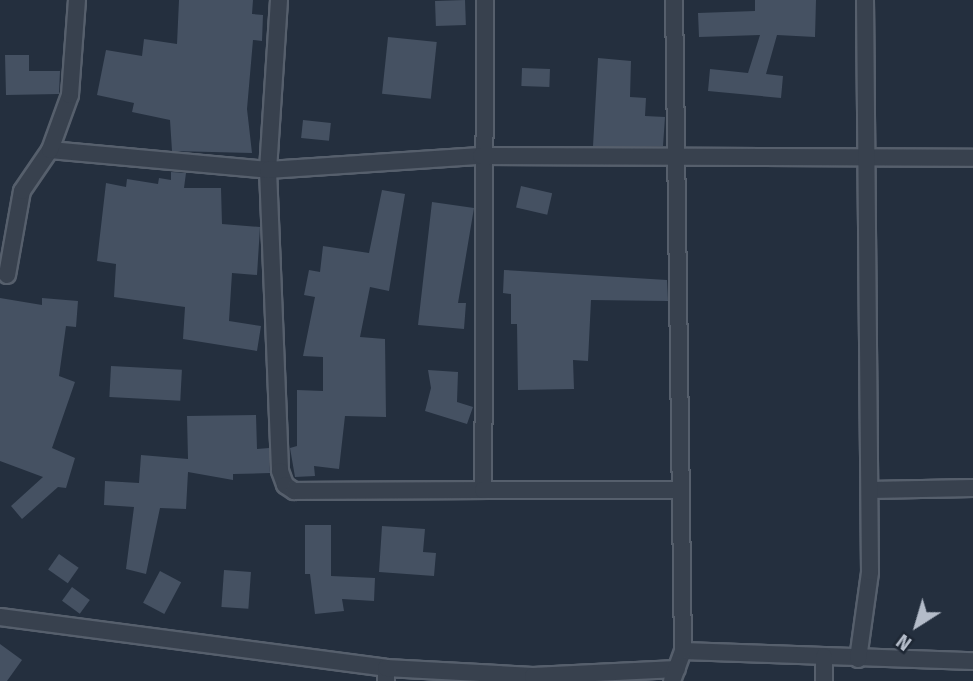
<!DOCTYPE html>
<html>
<head>
<meta charset="utf-8">
<style>
  body { margin:0 }
  #map { position:relative; width:973px; height:681px; overflow:hidden; background:#242f3e; font-family:"Fira Sans",sans-serif }
  div>[style] { position:absolute }
  .building>* { inset:0; background:#455162; transform-origin:0 0 }
  .roads { filter:drop-shadow(2px 0 #565f6c) drop-shadow(-2px 0 #565f6c) drop-shadow(0 2px #565f6c) drop-shadow(0 -2px #565f6c) }
  .street>* { height:16px; margin:-8px; padding:0 8px; transform-origin:8px; border-radius:8px; background:#38414e }
  span { translate:-50% -50%; white-space:nowrap; text-align:center; line-height:1.15; -webkit-text-stroke:7px #1d2633; paint-order:stroke }
  .north { position:absolute; left:882px; top:590px; width:70px; height:70px; -webkit-text-stroke:5px #1d2633; paint-order:stroke; rotate:217deg; font-size:19px; font-weight:700; line-height:28px; text-align:center; color:#b4bcc9 }
  .north::after { content:''; display:block; margin:auto; width:24px; height:32px; background:#b4bcc9; clip-path:polygon(50% 0,100% 100%,50% 72%,0 100%) }
</style>
</head>
<body>
<div id="map">
  <div class="building">
    <div style="clip-path:polygon(179px 0,253px 0,252px 14px,263px 15px,262px 41px,253px 40px,247px 109px,252px 153px,172px 151px,170px 120px,132px 112px,134px 103px,97px 95px,106px 50px,142px 56px,144px 39px,177px 44px)"></div>
    <div style="left:465px;top:0;width:25px;height:30px;rotate:88deg"></div>
    <div style="clip-path:polygon(755px 0,816px 0,815px 37px,777px 35px,766px 74px,783px 76px,781px 98px,708px 91px,710px 69px,748px 73px,760px 35px,699px 37px,698px 13px,755px 11px)"></div>
    <div style="left:388px;top:37px;width:49px;height:57px;rotate:6deg"></div>
    <div style="clip-path:polygon(5px 55px,29px 55px,29px 71px,60px 71px,59px 94px,6px 95px)"></div>
    <div style="clip-path:polygon(598px 58px,631px 61px,630px 97px,646px 98px,645px 116px,665px 117px,663px 146px,593px 146px)"></div>
    <div style="left:522px;top:68px;width:28px;height:18px;rotate:2deg"></div>
    <div style="left:303px;top:120px;width:28px;height:18px;rotate:6deg"></div>
    <div style="clip-path:polygon(171px 172px,186px 173px,184px 188px,221px 188px,222px 224px,260px 227px,257px 275px,232px 273px,229px 321px,261px 326px,257px 351px,183px 339px,185px 307px,114px 297px,116px 264px,97px 261px,106px 183px,126px 187px,127px 179px,158px 184px,159px 178px,171px 180px)"></div>
    <div style="left:521px;top:186px;width:32px;height:22px;rotate:13deg"></div>
    <div style="clip-path:polygon(382px 190px,405px 194px,389px 291px,370px 287px,360px 337px,385px 339px,386px 417px,345px 416px,339px 469px,314px 466px,315px 476px,295px 477px,290px 448px,297px 446px,297px 390px,323px 391px,323px 357px,303px 356px,315px 297px,304px 295px,309px 270px,320px 272px,323px 246px,369px 253px)"></div>
    <div style="clip-path:polygon(432px 202px,474px 208px,458px 303px,466px 303px,464px 329px,418px 325px)"></div>
    <div style="clip-path:polygon(504px 270px,667px 280px,668px 301px,591px 300px,588px 361px,573px 360px,574px 389px,518px 390px,517px 324px,511px 324px,511px 294px,503px 293px)"></div>
    <div style="clip-path:polygon(0 298px,42px 305px,42px 298px,78px 301px,76px 327px,66px 326px,59px 376px,75px 382px,52px 448px,75px 458px,66px 488px,58px 487px,22px 519px,11px 506px,43px 477px,0 461px)"></div>
    <div style="left:111px;top:366px;width:71px;height:31px;rotate:3deg"></div>
    <div style="clip-path:polygon(428px 370px,458px 372px,457px 402px,473px 407px,467px 424px,425px 411px,431px 388px)"></div>
    <div style="clip-path:polygon(256px 415px,257px 449px,269px 448px,270px 473px,233px 474px,233px 480px,188px 472px,186px 509px,160px 508px,146px 574px,126px 569px,134px 507px,104px 505px,105px 481px,139px 483px,141px 455px,188px 459px,187px 416px)"></div>
    <div style="clip-path:polygon(305px 525px,331px 525px,331px 576px,375px 578px,374px 601px,342px 599px,344px 611px,315px 614px,310px 574px,305px 574px)"></div>
    <div style="clip-path:polygon(382px 526px,425px 529px,423px 552px,436px 553px,434px 576px,379px 572px)"></div>
    <div style="left:59px;top:554px;width:24px;height:19px;rotate:35deg"></div>
    <div style="left:224px;top:570px;width:27px;height:37px;rotate:4deg"></div>
    <div style="left:160px;top:571px;width:24px;height:36px;rotate:28deg"></div>
    <div style="left:72px;top:587px;width:22px;height:17px;rotate:36deg"></div>
    <div style="clip-path:polygon(0 644px,22px 660px,7px 681px,0 681px)"></div>
  </div>
  <div class="roads">
    <div class="street">
      <div style="left:279px;top:0;width:170px;rotate:93.7deg"></div>
      <div style="left:268px;top:170px;width:301px;rotate:87.7deg"></div>
      <div style="left:280px;top:471px;width:15px;rotate:70deg"></div>
      <div style="left:285px;top:485px;width:11px;rotate:34deg"></div>
      <div style="left:294px;top:491px;width:189px;rotate:-0.3deg"></div>
      <div style="left:485px;top:0;width:490px;rotate:90.2deg"></div>
      <div style="left:483px;top:490px;width:197px"></div>
      <div style="left:50px;top:150px;width:219px;rotate:5.2deg"></div>
      <div style="left:268px;top:170px;width:213px;rotate:-3.8deg"></div>
      <div style="left:481px;top:156px;width:492px;rotate:0.2deg"></div>
      <div style="left:7px;top:275px;width:85px;rotate:-79.9deg"></div>
      <div style="left:22px;top:191px;width:50px;rotate:-55.7deg"></div>
      <div style="left:50px;top:150px;width:59px;rotate:-70deg"></div>
      <div style="left:70px;top:95px;width:95px;rotate:-85.8deg"></div>
      <div style="left:870px;top:490px;width:103px;rotate:-1.1deg"></div>
      <div style="left:0;top:617px;width:389px;rotate:7.5deg"></div>
      <div style="left:683px;top:651px;width:290px;rotate:2deg"></div>
      <div style="left:858px;top:659px;width:88px;rotate:-82.1deg"></div>
      <div style="left:870px;top:572px;width:572px;rotate:-90.5deg"></div>
      <div style="left:386px;top:681px;width:13px;rotate:-90deg"></div>
      <div style="left:386px;top:668px;width:147px;rotate:3.1deg"></div>
      <div style="left:533px;top:681px;width:5px;rotate:-90deg"></div>
      <div style="left:533px;top:676px;width:144px;rotate:-2.8deg"></div>
      <div style="left:672px;top:681px;width:32px;rotate:-70deg"></div>
      <div style="left:683px;top:651px;width:651px;rotate:-90.79deg"></div>
      <div style="left:824px;top:681px;width:24px;rotate:-90deg"></div>
    </div>
  </div>
  <div class="north">N</div>
</div>
</body>
</html>
